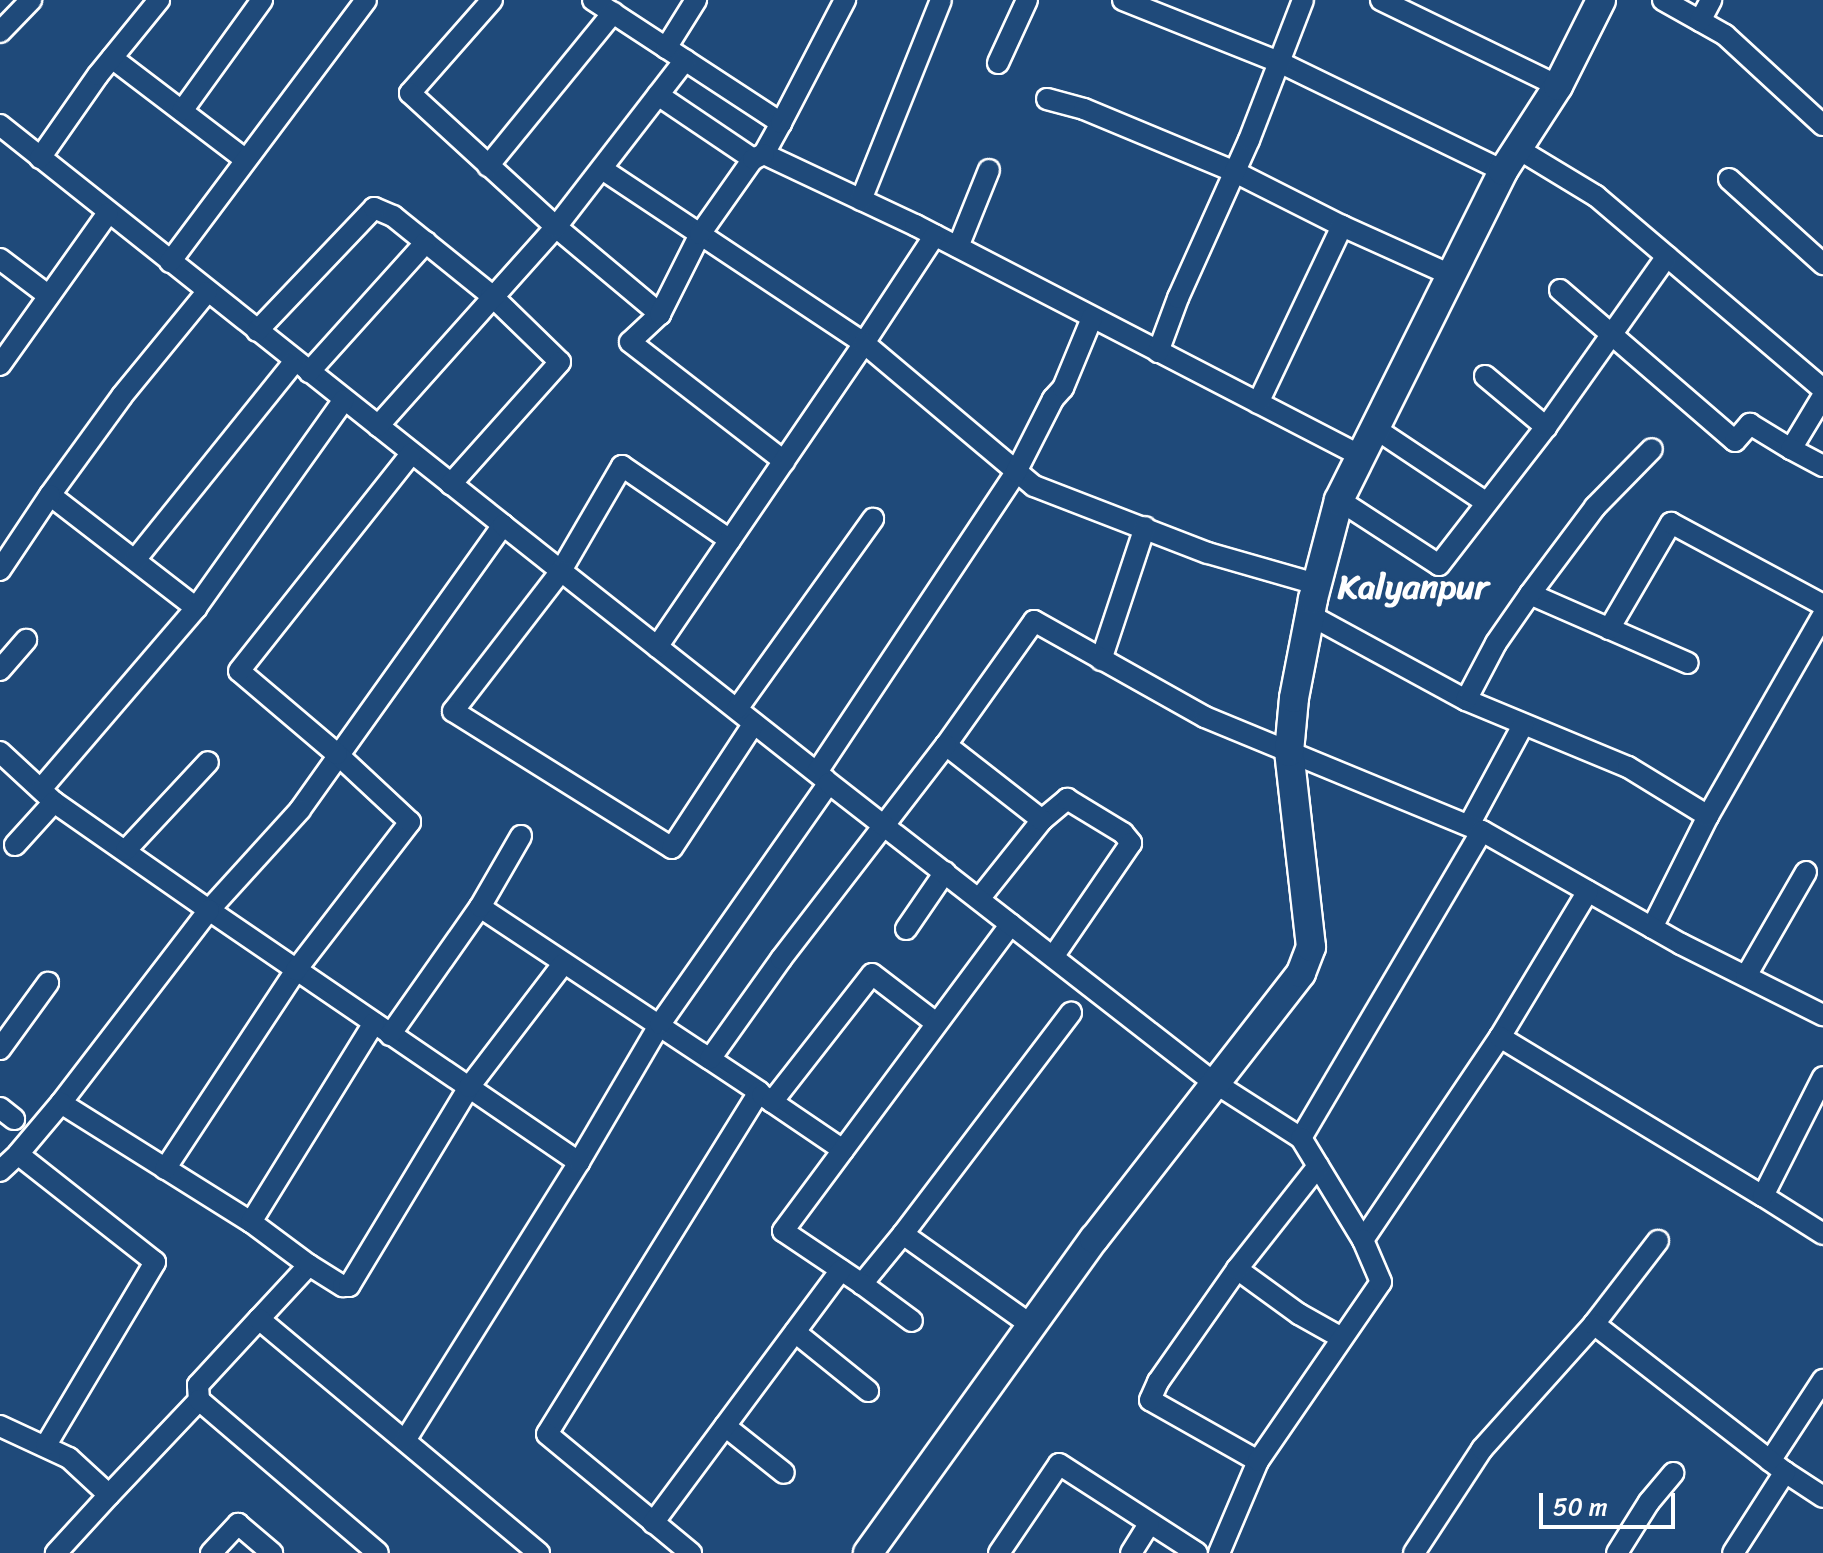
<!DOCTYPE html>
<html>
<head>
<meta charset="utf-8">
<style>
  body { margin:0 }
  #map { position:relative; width:1823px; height:1553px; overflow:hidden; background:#1f4a7a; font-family:Sriracha,sans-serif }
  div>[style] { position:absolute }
  .roads { filter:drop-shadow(2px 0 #fff) drop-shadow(-2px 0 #fff) drop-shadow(0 2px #fff) drop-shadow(0 -2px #fff) }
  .street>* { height:20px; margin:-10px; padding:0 10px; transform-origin:10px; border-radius:10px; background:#1f4a7a }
  .secondary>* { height:28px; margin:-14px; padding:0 14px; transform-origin:14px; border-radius:14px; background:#1f4a7a }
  span { translate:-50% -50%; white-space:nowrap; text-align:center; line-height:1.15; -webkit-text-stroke:6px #1f4a7a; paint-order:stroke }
  .district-label { font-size:34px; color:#fff; font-weight:700 }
  .scale { position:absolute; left:1539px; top:1493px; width:136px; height:36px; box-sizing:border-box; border:4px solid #fff; border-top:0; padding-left:10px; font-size:24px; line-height:28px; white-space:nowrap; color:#fff; -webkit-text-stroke:6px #1f4a7a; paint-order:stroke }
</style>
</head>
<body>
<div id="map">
  <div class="roads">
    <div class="street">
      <div style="left:492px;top:0;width:124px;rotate:131.4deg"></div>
      <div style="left:410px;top:93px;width:198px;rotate:42.5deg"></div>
      <div style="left:556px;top:227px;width:136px;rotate:39.9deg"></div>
      <div style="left:660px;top:314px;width:41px;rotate:137deg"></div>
      <div style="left:630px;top:342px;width:195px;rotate:37.7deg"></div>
      <div style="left:593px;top:0;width:225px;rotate:33.2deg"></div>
      <div style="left:781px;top:123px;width:35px;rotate:119deg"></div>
      <div style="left:764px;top:154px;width:167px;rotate:25.2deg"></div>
      <div style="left:915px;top:225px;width:502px;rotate:27.38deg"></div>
      <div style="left:1123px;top:0;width:168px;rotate:21.7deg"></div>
      <div style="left:1279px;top:62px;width:249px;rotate:25.9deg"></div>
      <div style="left:1381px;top:0;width:197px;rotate:25.9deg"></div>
      <div style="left:1663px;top:0;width:71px;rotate:29.4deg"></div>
      <div style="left:1725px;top:35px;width:133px;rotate:42.6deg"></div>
      <div style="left:1700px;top:21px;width:24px;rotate:-62deg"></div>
      <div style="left:0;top:32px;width:45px;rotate:-45.9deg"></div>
      <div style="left:666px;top:48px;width:57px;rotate:-58deg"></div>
      <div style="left:112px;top:58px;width:168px;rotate:37.3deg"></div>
      <div style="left:998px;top:63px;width:69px;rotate:-65.3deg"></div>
      <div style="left:658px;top:95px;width:115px;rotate:34deg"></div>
      <div style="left:1047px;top:99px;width:38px;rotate:15deg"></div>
      <div style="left:1084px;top:109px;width:164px;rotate:22.6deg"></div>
      <div style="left:1235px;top:172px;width:120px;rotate:26.8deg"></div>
      <div style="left:1342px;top:226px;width:120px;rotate:24.2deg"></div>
      <div style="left:182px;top:111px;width:137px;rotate:-54.2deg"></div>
      <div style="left:781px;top:123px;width:139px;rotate:-62.5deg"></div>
      <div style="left:0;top:125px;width:643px;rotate:38.49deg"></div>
      <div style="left:503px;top:525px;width:350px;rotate:125.5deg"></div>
      <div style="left:300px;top:810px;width:135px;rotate:132.3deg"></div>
      <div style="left:209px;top:910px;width:448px;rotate:34.3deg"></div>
      <div style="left:1520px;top:150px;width:89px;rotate:31.2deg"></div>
      <div style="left:1596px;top:196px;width:298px;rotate:40.4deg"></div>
      <div style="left:40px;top:158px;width:101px;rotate:-55.1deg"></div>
      <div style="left:98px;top:75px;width:97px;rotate:-50.9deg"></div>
      <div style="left:488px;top:166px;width:198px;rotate:-50.8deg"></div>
      <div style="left:602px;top:169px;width:315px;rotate:33.6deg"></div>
      <div style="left:864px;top:343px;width:129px;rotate:-56.7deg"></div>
      <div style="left:1729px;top:179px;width:127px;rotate:42.1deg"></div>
      <div style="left:861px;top:200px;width:215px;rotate:-68.2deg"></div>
      <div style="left:958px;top:247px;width:83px;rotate:-68.1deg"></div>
      <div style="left:0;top:259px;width:61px;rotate:37.1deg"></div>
      <div style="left:170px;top:262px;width:327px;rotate:-53.2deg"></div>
      <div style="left:1560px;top:290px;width:231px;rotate:40.8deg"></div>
      <div style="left:1735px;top:441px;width:23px;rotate:-49deg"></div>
      <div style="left:1750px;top:424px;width:48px;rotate:31.4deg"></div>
      <div style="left:207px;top:292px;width:134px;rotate:129.3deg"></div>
      <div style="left:122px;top:396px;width:122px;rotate:126deg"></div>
      <div style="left:50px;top:495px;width:185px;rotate:37.7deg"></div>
      <div style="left:196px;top:608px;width:255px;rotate:-54.6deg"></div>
      <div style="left:660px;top:314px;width:89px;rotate:-63.4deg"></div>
      <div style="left:700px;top:234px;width:92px;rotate:-54.8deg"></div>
      <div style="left:753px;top:159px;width:12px;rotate:-24deg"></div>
      <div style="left:257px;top:331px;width:170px;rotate:-46.4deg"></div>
      <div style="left:374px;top:208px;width:21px;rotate:23deg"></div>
      <div style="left:393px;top:216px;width:126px;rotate:38.9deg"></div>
      <div style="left:491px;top:295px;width:96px;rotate:44.2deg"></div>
      <div style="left:560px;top:362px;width:164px;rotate:131.8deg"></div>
      <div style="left:1158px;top:352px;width:58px;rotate:-69.7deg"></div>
      <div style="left:1178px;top:298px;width:173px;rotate:-65.8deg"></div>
      <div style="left:1249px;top:140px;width:150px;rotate:-68.9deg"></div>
      <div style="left:0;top:365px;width:186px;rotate:-54.6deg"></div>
      <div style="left:309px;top:372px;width:175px;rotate:-48deg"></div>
      <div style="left:1485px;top:376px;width:80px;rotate:39.9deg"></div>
      <div style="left:1823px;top:396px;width:62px;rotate:121.1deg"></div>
      <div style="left:1791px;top:449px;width:36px;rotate:28deg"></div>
      <div style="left:1258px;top:403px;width:196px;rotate:-64.6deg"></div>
      <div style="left:378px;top:426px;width:267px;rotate:-48.2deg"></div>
      <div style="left:556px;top:227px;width:211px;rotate:-52.3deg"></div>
      <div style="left:1376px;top:429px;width:133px;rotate:33.7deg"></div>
      <div style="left:1339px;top:500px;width:119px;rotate:33deg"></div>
      <div style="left:1439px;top:565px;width:175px;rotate:-52.2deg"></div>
      <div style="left:1546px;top:427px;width:209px;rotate:-54.7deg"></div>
      <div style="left:503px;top:525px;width:412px;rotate:38.3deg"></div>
      <div style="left:730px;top:540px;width:131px;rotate:-145.6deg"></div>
      <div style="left:622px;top:466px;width:121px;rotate:120.2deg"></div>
      <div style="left:561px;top:571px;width:177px;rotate:127.6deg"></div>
      <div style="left:453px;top:711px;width:258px;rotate:32deg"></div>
      <div style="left:672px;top:848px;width:149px;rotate:-56.7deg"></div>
      <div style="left:135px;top:560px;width:255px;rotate:-51.2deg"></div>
      <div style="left:0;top:570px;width:90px;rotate:-56.3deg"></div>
      <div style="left:1530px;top:594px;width:172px;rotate:23.6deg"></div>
      <div style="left:1310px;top:615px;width:178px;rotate:28.6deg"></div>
      <div style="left:1466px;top:700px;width:175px;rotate:22.5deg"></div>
      <div style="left:1628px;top:767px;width:94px;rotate:31.5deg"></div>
      <div style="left:1708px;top:816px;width:125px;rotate:116.6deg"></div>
      <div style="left:1609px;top:629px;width:123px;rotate:-59.7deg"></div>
      <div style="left:1671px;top:523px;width:173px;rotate:28.3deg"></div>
      <div style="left:657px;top:647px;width:368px;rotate:-55.7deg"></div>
      <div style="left:864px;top:343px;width:222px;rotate:40.1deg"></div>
      <div style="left:1034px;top:486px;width:186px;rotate:21.1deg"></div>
      <div style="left:1208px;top:553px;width:112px;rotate:16deg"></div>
      <div style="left:1101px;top:660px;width:140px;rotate:-71.7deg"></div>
      <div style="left:0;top:670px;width:40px;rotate:-49deg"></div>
      <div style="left:1466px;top:700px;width:64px;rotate:-62.2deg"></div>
      <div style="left:1496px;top:643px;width:60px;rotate:-55.2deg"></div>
      <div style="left:1530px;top:594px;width:109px;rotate:-53.2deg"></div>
      <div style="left:1595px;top:507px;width:81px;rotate:-45.5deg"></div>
      <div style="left:737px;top:709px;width:234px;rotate:-54.4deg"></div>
      <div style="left:0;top:752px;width:74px;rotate:42.8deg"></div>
      <div style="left:54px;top:802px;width:189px;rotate:34.9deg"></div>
      <div style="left:209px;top:910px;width:243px;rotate:127.5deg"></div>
      <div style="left:61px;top:1103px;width:224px;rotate:32.1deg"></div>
      <div style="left:251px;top:1222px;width:72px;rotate:36.6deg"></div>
      <div style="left:309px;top:1265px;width:74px;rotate:132.8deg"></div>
      <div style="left:817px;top:772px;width:360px;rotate:-56.4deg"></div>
      <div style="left:1016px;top:472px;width:82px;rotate:-63.1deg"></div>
      <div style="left:1053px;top:399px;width:15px;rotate:-48deg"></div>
      <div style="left:1063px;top:388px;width:76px;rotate:-67.5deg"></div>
      <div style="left:41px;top:789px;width:238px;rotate:-49.4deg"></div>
      <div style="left:1708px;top:816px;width:232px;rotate:-60.2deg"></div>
      <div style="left:1042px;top:820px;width:33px;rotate:-40deg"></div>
      <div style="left:1067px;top:799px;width:66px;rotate:31.3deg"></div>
      <div style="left:1123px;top:833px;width:13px;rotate:51deg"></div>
      <div style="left:1131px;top:843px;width:138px;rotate:124.4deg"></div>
      <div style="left:1469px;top:825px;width:114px;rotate:-61.6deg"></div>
      <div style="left:15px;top:845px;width:58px;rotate:-47.8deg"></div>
      <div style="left:126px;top:850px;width:120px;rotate:-47deg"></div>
      <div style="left:979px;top:899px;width:101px;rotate:-51.4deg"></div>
      <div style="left:1042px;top:820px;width:122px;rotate:-142deg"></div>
      <div style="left:946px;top:745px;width:152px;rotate:-54.6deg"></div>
      <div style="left:1034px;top:621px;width:196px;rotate:29.3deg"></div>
      <div style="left:1205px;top:717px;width:300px;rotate:22.4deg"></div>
      <div style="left:1482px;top:831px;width:229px;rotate:29.6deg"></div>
      <div style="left:1681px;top:944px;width:159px;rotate:26.6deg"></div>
      <div style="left:480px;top:907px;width:335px;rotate:33.5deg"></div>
      <div style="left:759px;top:1092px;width:402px;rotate:121.8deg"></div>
      <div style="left:547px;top:1434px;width:187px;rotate:39.6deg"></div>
      <div style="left:906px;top:929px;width:69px;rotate:-55.6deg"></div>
      <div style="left:1746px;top:976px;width:120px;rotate:-60deg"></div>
      <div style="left:390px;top:1035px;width:156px;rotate:-54.9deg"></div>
      <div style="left:480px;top:907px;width:82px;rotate:-60deg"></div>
      <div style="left:1500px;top:1037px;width:170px;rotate:-58.9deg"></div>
      <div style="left:0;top:1049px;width:82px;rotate:-54deg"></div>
      <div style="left:710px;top:1059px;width:123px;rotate:-54.6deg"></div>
      <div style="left:781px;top:959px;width:270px;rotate:-52.4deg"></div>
      <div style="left:762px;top:1095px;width:98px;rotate:34.2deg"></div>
      <div style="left:772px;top:1102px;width:162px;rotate:-52deg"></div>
      <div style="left:872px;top:974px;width:81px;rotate:37.4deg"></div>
      <div style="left:0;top:1108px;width:18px;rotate:38deg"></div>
      <div style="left:1301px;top:1138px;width:356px;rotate:-59.5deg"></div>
      <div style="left:165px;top:1169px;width:238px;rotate:-56.6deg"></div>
      <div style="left:296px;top:970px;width:187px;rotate:-52.4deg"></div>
      <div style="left:410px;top:822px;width:100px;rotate:-137deg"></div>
      <div style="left:337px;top:754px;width:128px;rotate:-139.7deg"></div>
      <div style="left:239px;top:671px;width:278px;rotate:-51.6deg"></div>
      <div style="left:0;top:1171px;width:25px;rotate:-43deg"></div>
      <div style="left:1763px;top:1196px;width:71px;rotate:32.3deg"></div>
      <div style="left:251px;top:1222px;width:234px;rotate:-58.3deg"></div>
      <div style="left:903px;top:1234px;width:65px;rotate:129.4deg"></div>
      <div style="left:862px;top:1284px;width:95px;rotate:-146.1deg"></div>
      <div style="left:783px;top:1231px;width:382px;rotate:-53.4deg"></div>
      <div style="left:309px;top:1265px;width:40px;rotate:32deg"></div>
      <div style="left:343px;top:1286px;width:6px"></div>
      <div style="left:349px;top:1286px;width:232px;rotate:-58.9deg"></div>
      <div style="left:469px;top:1087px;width:155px;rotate:-52.6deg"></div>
      <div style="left:1237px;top:1269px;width:77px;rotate:36deg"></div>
      <div style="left:1299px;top:1314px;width:49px;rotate:29.2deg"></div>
      <div style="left:862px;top:1284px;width:62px;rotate:36.5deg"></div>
      <div style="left:1594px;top:1324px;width:105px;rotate:-52.4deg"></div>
      <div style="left:1031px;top:1325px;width:157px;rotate:-144.6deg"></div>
      <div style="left:903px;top:1234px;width:278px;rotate:-52.8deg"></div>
      <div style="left:795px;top:1332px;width:94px;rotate:38.9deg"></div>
      <div style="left:199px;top:1400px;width:15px;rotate:-94deg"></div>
      <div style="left:198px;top:1385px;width:90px;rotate:-47.3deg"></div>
      <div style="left:259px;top:1319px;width:365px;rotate:39.9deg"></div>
      <div style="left:0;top:1426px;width:76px;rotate:24.9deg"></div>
      <div style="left:69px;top:1458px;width:54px;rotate:42.8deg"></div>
      <div style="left:109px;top:1495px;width:79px;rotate:132.4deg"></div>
      <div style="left:725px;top:1426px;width:75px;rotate:38.5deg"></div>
      <div style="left:406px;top:1439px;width:327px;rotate:-58deg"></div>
      <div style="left:579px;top:1162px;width:160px;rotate:-59.6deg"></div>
      <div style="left:660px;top:1024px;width:294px;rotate:-55deg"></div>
      <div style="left:829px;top:783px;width:489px;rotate:37.9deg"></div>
      <div style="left:1215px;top:1083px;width:102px;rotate:32.6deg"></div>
      <div style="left:1301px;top:1138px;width:119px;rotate:58.7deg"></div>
      <div style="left:1363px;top:1240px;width:245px;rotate:-56deg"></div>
      <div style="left:1500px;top:1037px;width:307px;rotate:31.2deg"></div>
      <div style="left:1763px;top:1196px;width:133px;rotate:-63.2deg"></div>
      <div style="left:46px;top:1445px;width:213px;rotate:-59.2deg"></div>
      <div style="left:155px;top:1262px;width:174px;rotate:-141.8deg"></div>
      <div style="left:18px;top:1154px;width:67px;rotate:-49.9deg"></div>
      <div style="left:1258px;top:1461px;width:124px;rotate:-150.5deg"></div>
      <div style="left:1150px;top:1400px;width:20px;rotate:-66deg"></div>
      <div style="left:1158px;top:1382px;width:138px;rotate:-55deg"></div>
      <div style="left:1237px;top:1269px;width:131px;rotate:-51.8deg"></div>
      <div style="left:1770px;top:1461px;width:97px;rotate:-56.8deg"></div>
      <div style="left:1785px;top:1472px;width:45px;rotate:33.3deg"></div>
      <div style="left:109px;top:1495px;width:131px;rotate:-46.5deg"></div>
      <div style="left:199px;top:1400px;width:235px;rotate:40.5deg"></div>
      <div style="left:653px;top:1523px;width:315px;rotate:-53.4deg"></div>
      <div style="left:211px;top:1553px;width:40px;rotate:-47deg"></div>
      <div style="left:238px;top:1524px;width:45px;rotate:40.5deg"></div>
      <div style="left:999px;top:1553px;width:107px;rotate:-56deg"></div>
      <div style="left:1059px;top:1464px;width:164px;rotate:32.8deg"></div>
      <div style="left:1131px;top:1553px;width:34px;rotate:-58deg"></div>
      <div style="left:1219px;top:1553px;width:100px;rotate:-67deg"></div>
      <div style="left:1258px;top:1461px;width:217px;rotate:-55.5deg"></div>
      <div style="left:1381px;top:1282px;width:46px;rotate:-113.2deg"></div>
      <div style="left:1414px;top:1553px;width:124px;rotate:-56.8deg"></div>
      <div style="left:1482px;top:1449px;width:168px;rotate:-48.1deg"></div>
      <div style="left:1594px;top:1324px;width:242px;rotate:37.8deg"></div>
      <div style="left:1785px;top:1472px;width:96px;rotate:122.7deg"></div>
      <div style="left:1617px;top:1553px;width:60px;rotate:-57.9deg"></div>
      <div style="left:1649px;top:1502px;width:38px;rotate:-50deg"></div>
    </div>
    <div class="secondary">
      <div style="left:868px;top:1553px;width:387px;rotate:-54.3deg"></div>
      <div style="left:1094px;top:1239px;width:337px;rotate:-52.1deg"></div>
      <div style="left:1301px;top:973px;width:28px;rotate:-69deg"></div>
      <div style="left:1311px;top:947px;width:196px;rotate:-96.4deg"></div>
      <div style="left:1289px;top:752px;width:54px;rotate:-84.7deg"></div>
      <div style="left:1294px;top:698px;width:101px;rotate:-79.1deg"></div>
      <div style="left:1313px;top:599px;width:102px;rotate:-75.3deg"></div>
      <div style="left:1339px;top:500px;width:368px;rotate:-63.5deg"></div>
      <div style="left:1503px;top:171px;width:101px;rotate:-57.1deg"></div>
      <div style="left:1558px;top:86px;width:96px;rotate:-63.4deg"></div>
    </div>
  </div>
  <div class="district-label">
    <span style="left:1413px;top:588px">Kalyanpur</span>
  </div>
  <div class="scale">50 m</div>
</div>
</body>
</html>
